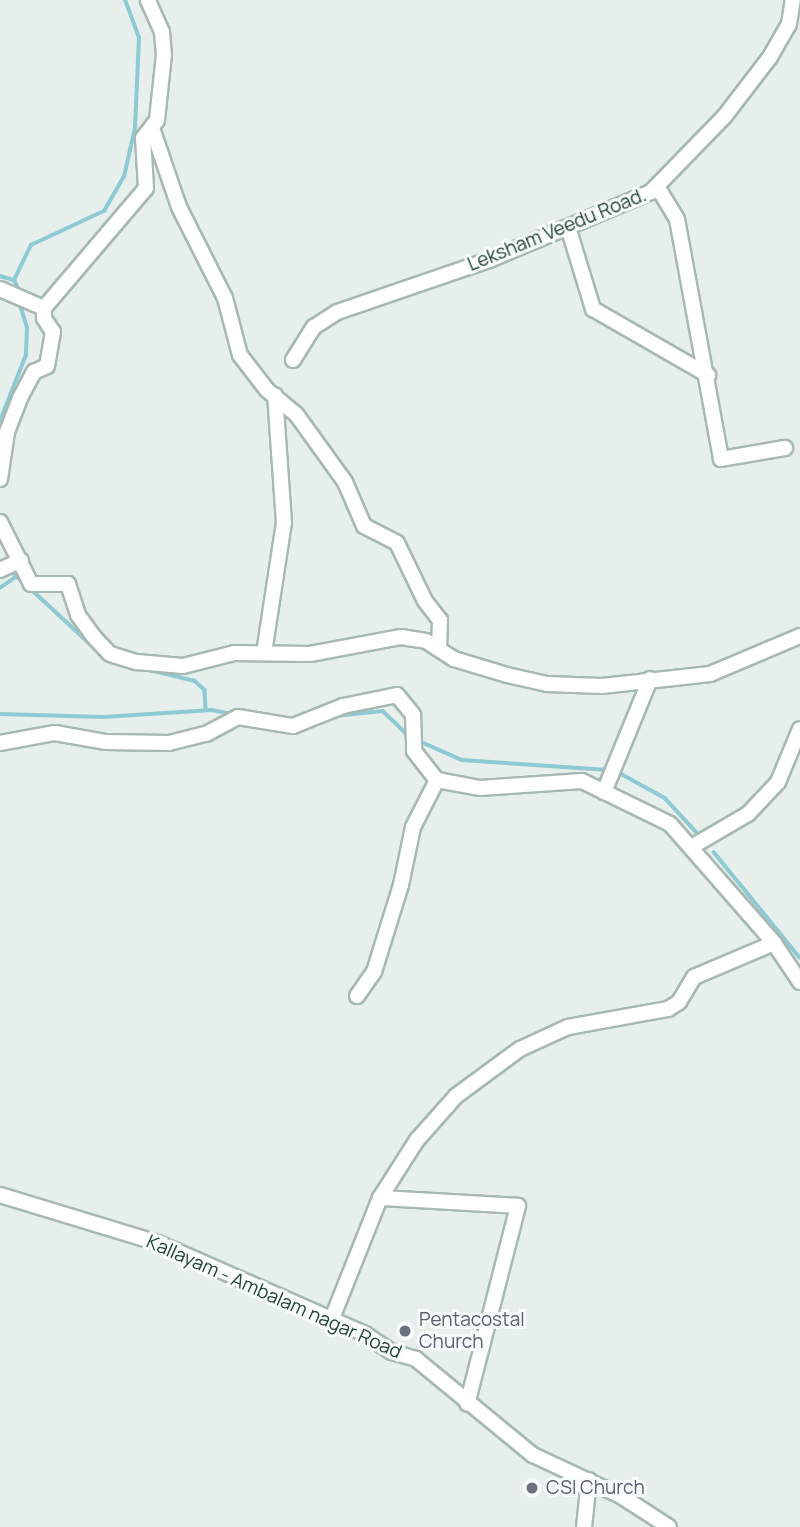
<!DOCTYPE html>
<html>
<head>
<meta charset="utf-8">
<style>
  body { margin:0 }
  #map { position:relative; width:800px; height:1527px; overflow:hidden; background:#e6efeb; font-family:Manrope,sans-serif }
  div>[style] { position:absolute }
  .stream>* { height:3.5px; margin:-1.75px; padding:0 1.75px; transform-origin:1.75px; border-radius:1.75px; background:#8ec9d4 }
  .roads { filter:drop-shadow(2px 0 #a8b8b2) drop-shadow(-2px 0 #a8b8b2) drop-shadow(0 2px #a8b8b2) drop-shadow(0 -2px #a8b8b2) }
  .minor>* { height:14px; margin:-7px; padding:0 7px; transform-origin:7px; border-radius:7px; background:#fff }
  .dots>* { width:19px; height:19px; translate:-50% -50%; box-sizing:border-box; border:4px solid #f7fbf9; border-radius:50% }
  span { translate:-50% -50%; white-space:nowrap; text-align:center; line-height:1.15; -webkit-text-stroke:6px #f7fbf9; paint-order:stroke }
  .street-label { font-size:19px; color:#24423a }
  .worship-label { font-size:19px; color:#5b616d }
  .left { translate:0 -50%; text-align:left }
</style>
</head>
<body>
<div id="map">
  <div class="stream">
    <div style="left:0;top:276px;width:15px;rotate:16deg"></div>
    <div style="left:20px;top:293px;width:14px;rotate:-115deg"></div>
    <div style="left:14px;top:280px;width:39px;rotate:-64deg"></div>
    <div style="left:31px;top:245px;width:81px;rotate:-25deg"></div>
    <div style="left:104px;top:211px;width:39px;rotate:-60deg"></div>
    <div style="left:124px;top:177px;width:50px;rotate:-77.3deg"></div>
    <div style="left:135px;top:128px;width:90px;rotate:-87.5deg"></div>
    <div style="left:139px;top:38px;width:40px;rotate:-110.2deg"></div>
    <div style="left:0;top:421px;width:71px;rotate:-68.5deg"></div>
    <div style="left:26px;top:355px;width:27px;rotate:-88deg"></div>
    <div style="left:27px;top:328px;width:21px;rotate:-107deg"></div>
    <div style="left:9px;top:569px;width:21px;rotate:43deg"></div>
    <div style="left:0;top:588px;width:21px;rotate:-35deg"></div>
    <div style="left:30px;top:588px;width:97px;rotate:42.9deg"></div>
    <div style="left:113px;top:661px;width:84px;rotate:13.7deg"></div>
    <div style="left:195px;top:681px;width:13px;rotate:42deg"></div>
    <div style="left:205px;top:690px;width:20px;rotate:87deg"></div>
    <div style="left:0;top:714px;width:103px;rotate:1.7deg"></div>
    <div style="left:103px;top:717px;width:109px;rotate:-3.7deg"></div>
    <div style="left:212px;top:710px;width:21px;rotate:11deg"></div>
    <div style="left:334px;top:716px;width:49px;rotate:-5.8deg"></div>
    <div style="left:383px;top:711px;width:37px;rotate:44deg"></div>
    <div style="left:417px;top:740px;width:49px;rotate:24deg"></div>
    <div style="left:462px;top:760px;width:146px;rotate:3.9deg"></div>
    <div style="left:616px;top:771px;width:56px;rotate:28.9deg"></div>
    <div style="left:665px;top:798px;width:50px;rotate:47.4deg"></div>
    <div style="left:714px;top:852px;width:136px;rotate:50.9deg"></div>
  </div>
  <div class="roads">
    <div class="minor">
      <div style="left:152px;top:128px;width:83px;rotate:71.1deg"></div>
      <div style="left:179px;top:207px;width:102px;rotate:63.2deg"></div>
      <div style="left:225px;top:298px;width:59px;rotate:75.3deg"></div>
      <div style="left:240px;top:355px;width:44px;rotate:52.4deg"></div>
      <div style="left:267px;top:390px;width:38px;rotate:40deg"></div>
      <div style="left:296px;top:414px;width:84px;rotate:54.2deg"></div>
      <div style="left:345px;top:482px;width:48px;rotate:66.6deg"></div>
      <div style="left:364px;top:526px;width:37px;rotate:27deg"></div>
      <div style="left:397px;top:543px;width:64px;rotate:64.2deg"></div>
      <div style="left:425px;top:601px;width:24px;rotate:52deg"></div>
      <div style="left:440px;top:620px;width:29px;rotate:92deg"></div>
      <div style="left:657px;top:186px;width:39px;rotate:59deg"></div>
      <div style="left:677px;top:219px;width:244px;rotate:79.6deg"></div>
      <div style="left:721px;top:459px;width:65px;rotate:-9.8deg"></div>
      <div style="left:568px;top:227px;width:86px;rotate:73deg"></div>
      <div style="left:593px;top:309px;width:133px;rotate:29.9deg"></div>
      <div style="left:0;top:289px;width:48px;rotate:23.4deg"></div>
      <div style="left:293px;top:360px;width:39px;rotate:-58deg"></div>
      <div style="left:314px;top:327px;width:27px;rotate:-33deg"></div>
      <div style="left:337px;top:312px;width:161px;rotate:-18.9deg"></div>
      <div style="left:489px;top:260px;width:176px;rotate:-22.8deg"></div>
      <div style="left:651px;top:192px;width:105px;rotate:-45.8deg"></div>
      <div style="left:724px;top:117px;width:76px;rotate:-52.5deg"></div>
      <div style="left:770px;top:57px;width:38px;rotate:-60deg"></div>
      <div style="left:789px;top:24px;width:24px;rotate:-81deg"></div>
      <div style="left:0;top:479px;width:48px;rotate:-81.5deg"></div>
      <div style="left:7px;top:432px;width:36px;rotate:-69deg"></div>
      <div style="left:20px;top:398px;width:30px;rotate:-62deg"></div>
      <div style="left:34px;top:372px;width:14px;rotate:-25deg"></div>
      <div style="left:47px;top:366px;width:35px;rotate:-80deg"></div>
      <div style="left:53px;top:332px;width:17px;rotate:-123deg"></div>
      <div style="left:44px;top:318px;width:10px;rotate:-90deg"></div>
      <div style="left:44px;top:308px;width:157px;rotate:-49.6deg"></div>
      <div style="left:146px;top:188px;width:50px;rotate:-93.4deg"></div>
      <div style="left:143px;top:138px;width:23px;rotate:-52deg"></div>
      <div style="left:157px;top:120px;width:65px;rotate:-83.9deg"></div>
      <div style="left:164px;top:55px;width:23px;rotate:-95deg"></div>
      <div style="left:162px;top:32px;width:35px;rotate:-114deg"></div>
      <div style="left:0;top:522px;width:69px;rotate:63.4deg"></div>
      <div style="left:31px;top:584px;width:37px"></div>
      <div style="left:68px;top:584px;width:33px;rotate:72deg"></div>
      <div style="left:78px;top:615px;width:27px;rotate:54deg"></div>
      <div style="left:94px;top:637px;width:23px;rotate:47deg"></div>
      <div style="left:110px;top:654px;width:28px;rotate:17deg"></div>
      <div style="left:137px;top:662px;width:46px;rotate:5deg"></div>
      <div style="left:183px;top:666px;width:53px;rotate:-14.3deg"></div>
      <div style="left:234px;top:653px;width:76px;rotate:0.8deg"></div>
      <div style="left:310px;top:654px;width:93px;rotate:-10.6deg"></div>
      <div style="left:401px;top:637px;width:25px;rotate:9deg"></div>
      <div style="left:426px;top:641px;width:33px;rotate:33deg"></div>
      <div style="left:454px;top:659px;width:55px;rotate:16.8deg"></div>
      <div style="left:507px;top:675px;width:41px;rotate:12.7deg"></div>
      <div style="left:547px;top:684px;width:55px;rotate:2.1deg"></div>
      <div style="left:602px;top:686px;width:109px;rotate:-6.3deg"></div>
      <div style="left:710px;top:674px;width:98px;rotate:-22.9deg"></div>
      <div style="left:0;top:570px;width:23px;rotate:-25deg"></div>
      <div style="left:264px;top:653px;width:132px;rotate:-81.3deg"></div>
      <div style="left:284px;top:523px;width:128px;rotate:-94deg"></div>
      <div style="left:0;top:743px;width:56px;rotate:-10.3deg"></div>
      <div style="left:55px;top:733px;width:52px;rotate:10deg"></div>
      <div style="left:106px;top:742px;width:63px;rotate:0.9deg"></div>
      <div style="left:169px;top:743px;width:38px;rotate:-14deg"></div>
      <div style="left:206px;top:734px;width:36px;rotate:-28deg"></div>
      <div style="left:238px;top:717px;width:56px;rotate:9.3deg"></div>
      <div style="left:293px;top:726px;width:54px;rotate:-21.8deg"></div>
      <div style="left:343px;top:706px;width:55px;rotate:-11.5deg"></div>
      <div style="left:397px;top:695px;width:26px;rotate:51deg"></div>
      <div style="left:413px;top:715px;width:36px;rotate:88deg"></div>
      <div style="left:414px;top:751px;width:37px;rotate:52deg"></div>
      <div style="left:437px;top:780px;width:44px;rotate:10.5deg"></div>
      <div style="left:480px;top:788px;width:102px;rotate:-3.9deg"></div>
      <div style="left:582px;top:781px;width:98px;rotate:26deg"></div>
      <div style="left:670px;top:824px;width:158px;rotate:48.8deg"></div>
      <div style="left:774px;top:943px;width:47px;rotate:56.3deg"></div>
      <div style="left:604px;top:792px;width:122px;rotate:-67.8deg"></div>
      <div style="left:693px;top:846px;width:64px;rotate:-30.2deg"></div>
      <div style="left:748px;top:814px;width:44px;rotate:-46.8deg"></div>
      <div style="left:778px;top:782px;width:57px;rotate:-67.5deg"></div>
      <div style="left:357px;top:996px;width:29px;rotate:-55deg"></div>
      <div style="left:374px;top:972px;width:91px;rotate:-72.8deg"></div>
      <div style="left:401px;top:885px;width:59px;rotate:-78.3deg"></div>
      <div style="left:413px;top:827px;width:53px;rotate:-62.9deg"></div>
      <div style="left:0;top:1195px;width:165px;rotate:16.9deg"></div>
      <div style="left:158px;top:1243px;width:226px;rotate:23.7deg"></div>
      <div style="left:365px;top:1334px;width:32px;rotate:34deg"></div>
      <div style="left:392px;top:1352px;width:25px;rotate:16deg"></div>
      <div style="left:416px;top:1359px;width:151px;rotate:39.4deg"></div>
      <div style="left:533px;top:1455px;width:97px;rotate:25deg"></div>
      <div style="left:621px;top:1496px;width:57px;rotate:32.9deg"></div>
      <div style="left:380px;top:1198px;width:69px;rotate:-57.5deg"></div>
      <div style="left:417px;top:1140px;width:59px;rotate:-48.4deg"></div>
      <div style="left:456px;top:1096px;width:79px;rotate:-36.3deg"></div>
      <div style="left:520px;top:1049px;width:53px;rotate:-24.6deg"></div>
      <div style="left:568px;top:1027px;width:102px;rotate:-10.2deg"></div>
      <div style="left:668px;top:1009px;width:13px;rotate:-32deg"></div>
      <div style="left:679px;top:1002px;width:29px;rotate:-59deg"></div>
      <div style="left:694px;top:977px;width:87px;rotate:-23deg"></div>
      <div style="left:331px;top:1321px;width:132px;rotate:-68.3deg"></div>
      <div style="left:380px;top:1198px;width:138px;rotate:3.3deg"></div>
      <div style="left:518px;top:1206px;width:204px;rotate:104.4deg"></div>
      <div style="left:584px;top:1527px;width:47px;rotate:-83.9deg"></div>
    </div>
  </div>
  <div class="dots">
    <div style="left:405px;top:1331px;background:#6b7280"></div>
    <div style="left:532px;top:1488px;background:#6b7280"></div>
  </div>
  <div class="street-label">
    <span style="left:557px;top:230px;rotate:-22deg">Leksham Veedu Road.</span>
    <span style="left:274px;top:1297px;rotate:24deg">Kallayam - Ambalam nagar Road</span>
  </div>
  <div class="worship-label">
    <span class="left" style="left:419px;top:1331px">Pentacostal<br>Church</span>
    <span class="left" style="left:546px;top:1488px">CSI Church</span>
  </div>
</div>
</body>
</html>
